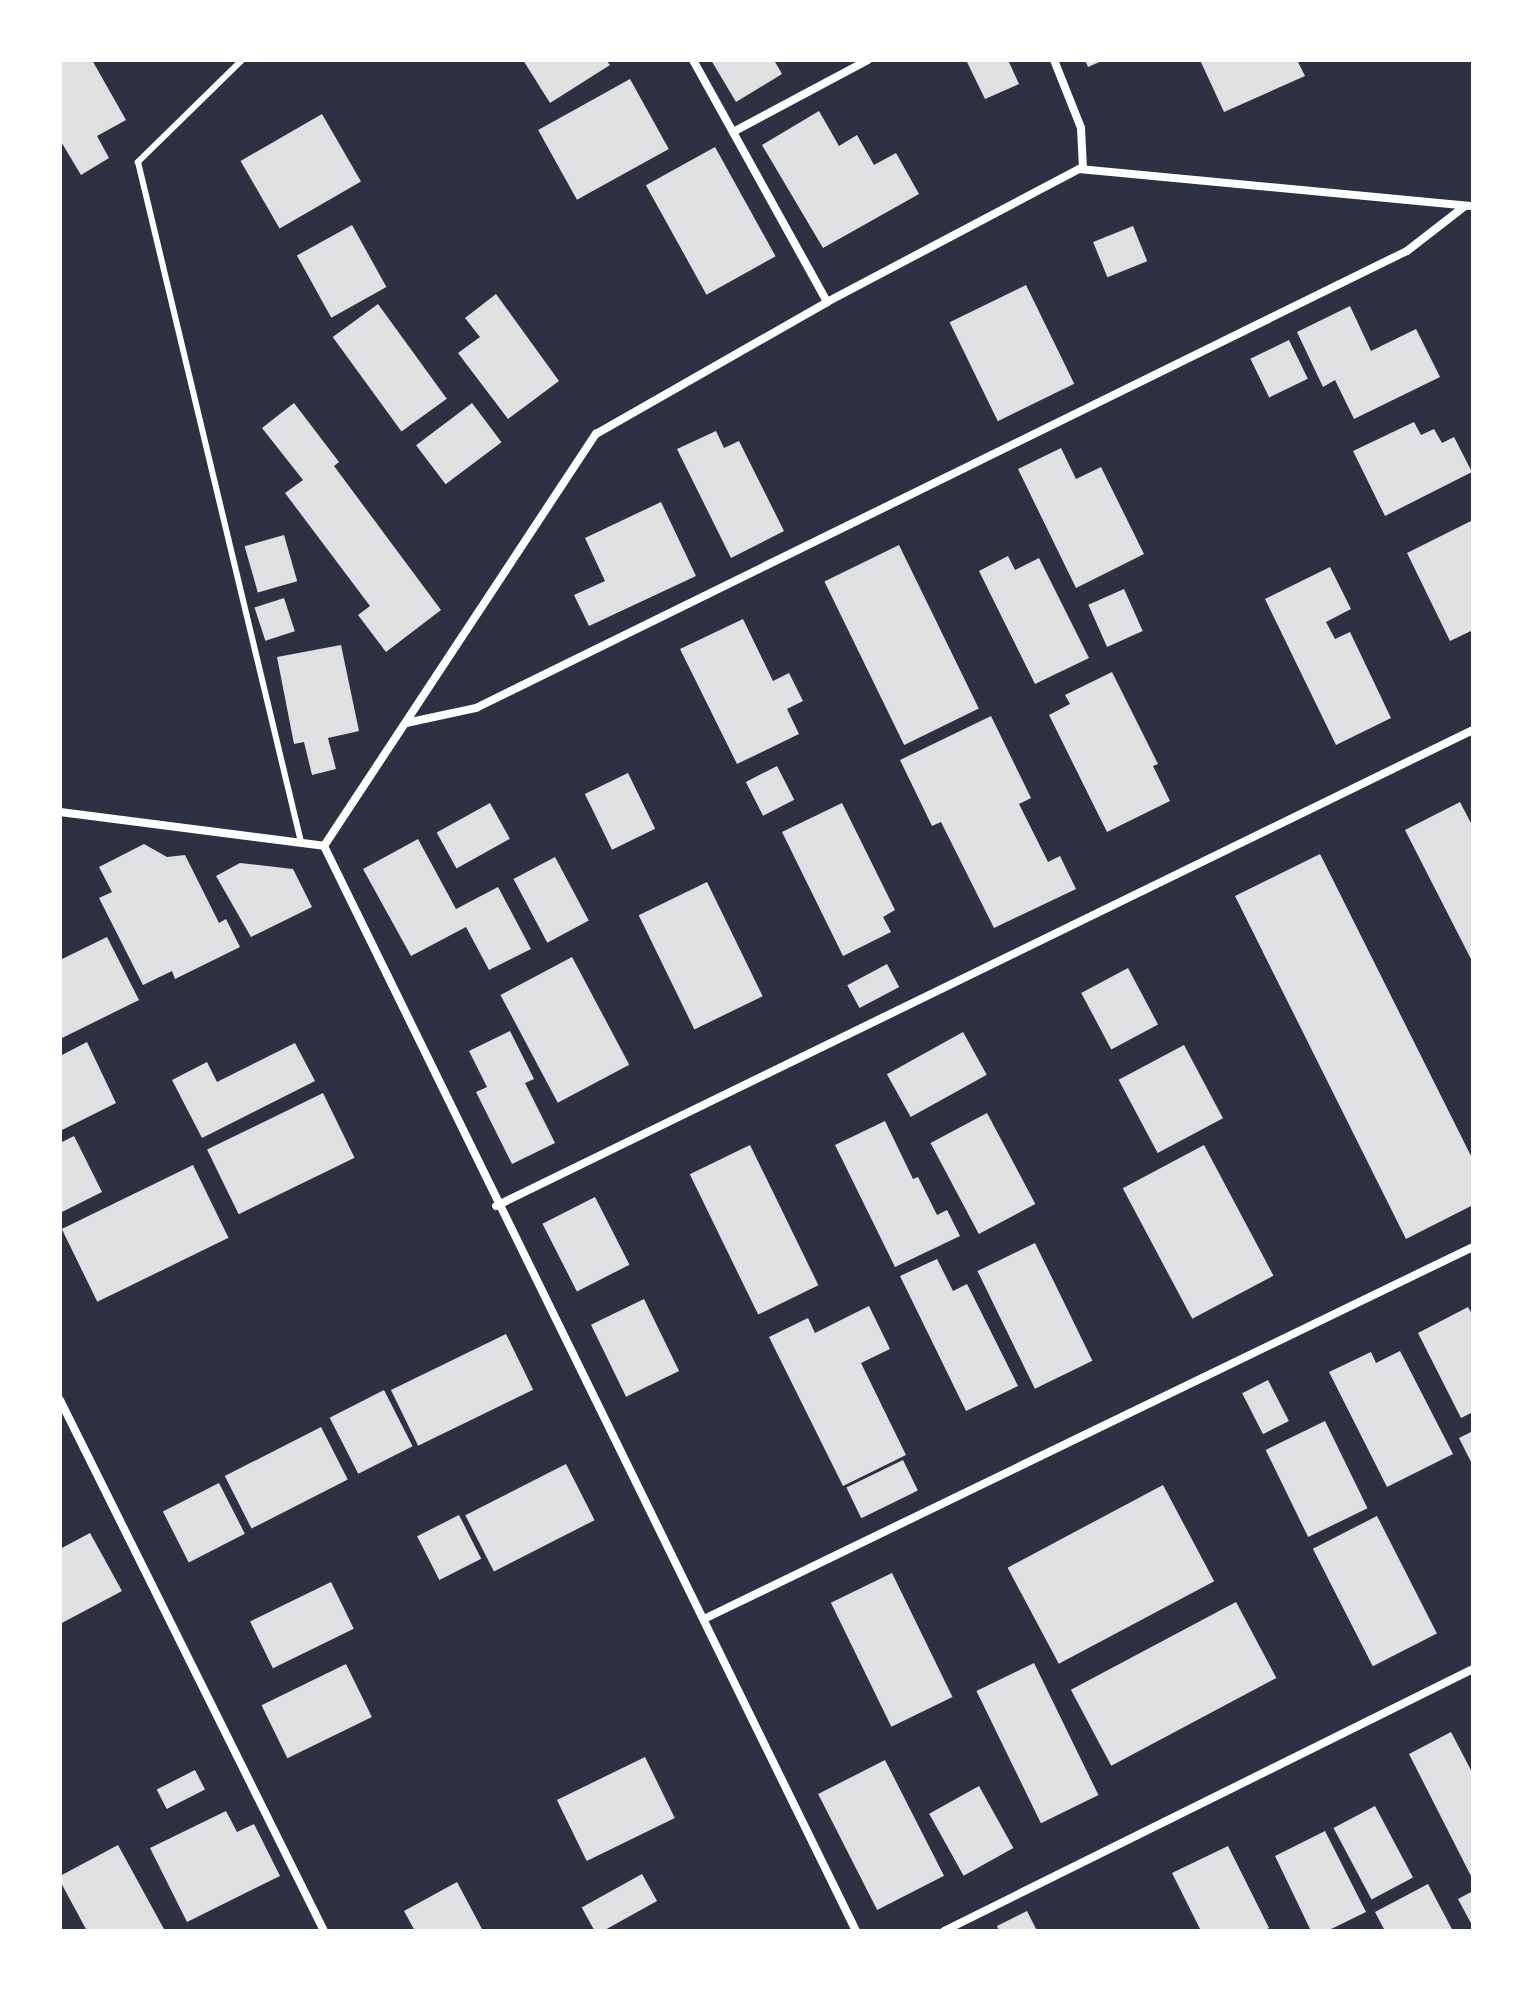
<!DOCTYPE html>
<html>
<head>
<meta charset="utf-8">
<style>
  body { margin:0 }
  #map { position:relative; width:1533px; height:1991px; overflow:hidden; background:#2d3142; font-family:"Exo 2",sans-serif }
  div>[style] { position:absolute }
  .building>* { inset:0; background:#e0e0e3; transform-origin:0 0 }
  .service>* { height:6px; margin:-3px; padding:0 3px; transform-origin:3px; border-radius:3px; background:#fff }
  .minor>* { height:8px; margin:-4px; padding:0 4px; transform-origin:4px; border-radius:4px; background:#fff }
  span { translate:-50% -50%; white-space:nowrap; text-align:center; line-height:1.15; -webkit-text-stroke:6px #fff; paint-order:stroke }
  .frame { position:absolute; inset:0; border:62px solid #fff; pointer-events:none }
</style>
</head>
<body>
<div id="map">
  <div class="building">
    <div style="clip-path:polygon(60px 60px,92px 60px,126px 120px,97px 136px,109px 158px,81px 175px,60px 140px)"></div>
    <div style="clip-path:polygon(523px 60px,606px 60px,610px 65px,550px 103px)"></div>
    <div style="clip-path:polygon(711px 60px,774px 60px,782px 74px,736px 102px)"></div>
    <div style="clip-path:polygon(966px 60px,1008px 60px,1019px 84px,985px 99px)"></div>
    <div style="clip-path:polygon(1085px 60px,1104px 60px,1088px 67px)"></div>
    <div style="clip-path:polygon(1200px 60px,1297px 60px,1305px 76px,1224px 112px)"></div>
    <div style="left:630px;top:79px;width:80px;height:105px;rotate:61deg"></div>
    <div style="clip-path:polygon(819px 111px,839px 146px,857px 135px,874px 165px,896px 153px,919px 194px,823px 248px,762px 145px)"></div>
    <div style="left:322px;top:114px;width:78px;height:94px;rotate:60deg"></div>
    <div style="left:715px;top:147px;width:125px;height:79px;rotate:61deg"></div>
    <div style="left:352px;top:225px;width:71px;height:63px;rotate:61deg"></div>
    <div style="left:1133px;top:226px;width:38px;height:43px;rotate:68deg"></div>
    <div style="left:1026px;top:285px;width:110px;height:85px;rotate:64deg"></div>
    <div style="clip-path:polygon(496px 294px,559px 381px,508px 419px,458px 353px,480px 337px,465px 318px)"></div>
    <div style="left:378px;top:304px;width:117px;height:56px;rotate:54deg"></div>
    <div style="clip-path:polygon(1350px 306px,1371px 351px,1416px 329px,1440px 377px,1354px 419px,1335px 380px,1323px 387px,1297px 332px)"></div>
    <div style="left:1289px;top:340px;width:43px;height:43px;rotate:64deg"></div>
    <div style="clip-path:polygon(294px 403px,339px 462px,334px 466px,441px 610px,386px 652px,358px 615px,370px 606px,285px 493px,303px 480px,262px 428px)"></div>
    <div style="left:472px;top:403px;width:49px;height:70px;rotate:53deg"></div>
    <div style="clip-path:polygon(1414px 422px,1421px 435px,1434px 429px,1442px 443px,1454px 437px,1472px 472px,1385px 516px,1353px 451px)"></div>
    <div style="clip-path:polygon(716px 431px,724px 448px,739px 441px,784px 531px,731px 558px,677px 449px)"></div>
    <div style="clip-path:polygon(1061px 448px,1076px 479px,1101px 467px,1144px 554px,1076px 588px,1018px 469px)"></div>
    <div style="clip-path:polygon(661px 502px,696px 576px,589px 626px,574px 595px,605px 581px,585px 538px)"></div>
    <div style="clip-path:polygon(1473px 520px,1473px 630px,1450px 641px,1407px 553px)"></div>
    <div style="left:284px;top:535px;width:48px;height:41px;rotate:74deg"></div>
    <div style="left:899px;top:545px;width:182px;height:83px;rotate:64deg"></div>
    <div style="clip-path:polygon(1008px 556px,1015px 570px,1039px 558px,1089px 658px,1035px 684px,979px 571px)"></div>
    <div style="clip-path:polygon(1330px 567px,1351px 609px,1326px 622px,1335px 639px,1350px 632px,1391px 718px,1336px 745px,1265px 599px)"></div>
    <div style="left:1124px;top:589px;width:46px;height:39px;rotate:66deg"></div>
    <div style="left:284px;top:598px;width:35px;height:31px;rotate:72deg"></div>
    <div style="clip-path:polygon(743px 619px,773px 681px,789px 673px,803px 701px,787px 709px,799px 734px,737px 764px,680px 649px)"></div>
    <div style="clip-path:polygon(341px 645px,359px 731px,328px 738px,336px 769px,312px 775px,304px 742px,294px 744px,277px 657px)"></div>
    <div style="clip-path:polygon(1112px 672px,1158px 764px,1153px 766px,1170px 801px,1107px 832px,1049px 715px,1070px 704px,1065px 695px)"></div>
    <div style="clip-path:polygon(991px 716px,1031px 798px,1019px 804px,1048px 862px,1060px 856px,1076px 889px,994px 928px,941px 822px,932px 826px,900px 760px)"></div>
    <div style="left:777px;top:766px;width:38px;height:35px;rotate:63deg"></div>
    <div style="left:628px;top:773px;width:62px;height:48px;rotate:64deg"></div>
    <div style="clip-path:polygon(1460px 802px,1473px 827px,1473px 963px,1405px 830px)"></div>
    <div style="left:490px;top:803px;width:41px;height:61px;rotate:61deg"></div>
    <div style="clip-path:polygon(842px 803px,895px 910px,883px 917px,891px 932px,843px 956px,782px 832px)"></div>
    <div style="clip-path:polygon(418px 839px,456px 909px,498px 887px,531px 949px,489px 970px,466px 927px,411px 956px,363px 869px)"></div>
    <div style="clip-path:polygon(144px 844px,167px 857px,185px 855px,219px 923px,226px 919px,240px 947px,175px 979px,172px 971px,143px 985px,99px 898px,112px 892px,99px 867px)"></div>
    <div style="clip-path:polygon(1320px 854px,1473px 1160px,1473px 1205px,1406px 1239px,1235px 896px)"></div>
    <div style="left:555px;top:857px;width:72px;height:47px;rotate:62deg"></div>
    <div style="clip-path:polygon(240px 863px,293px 869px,312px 907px,251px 937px,216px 876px)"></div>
    <div style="left:707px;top:882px;width:127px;height:76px;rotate:64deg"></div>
    <div style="clip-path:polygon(107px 937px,139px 1000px,60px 1039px,60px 960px)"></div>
    <div style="left:572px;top:957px;width:122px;height:81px;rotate:62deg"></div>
    <div style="left:887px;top:964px;width:26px;height:45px;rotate:62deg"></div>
    <div style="left:1128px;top:968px;width:64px;height:53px;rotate:62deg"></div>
    <div style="clip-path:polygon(510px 1031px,534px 1079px,525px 1083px,555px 1143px,512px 1164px,476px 1092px,487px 1087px,469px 1051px)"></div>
    <div style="left:963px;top:1032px;width:49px;height:87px;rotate:61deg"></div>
    <div style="clip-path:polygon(87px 1042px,116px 1103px,60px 1131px,60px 1056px)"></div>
    <div style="clip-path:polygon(295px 1043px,315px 1081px,202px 1138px,172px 1080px,207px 1062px,217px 1082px)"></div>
    <div style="left:1184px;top:1045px;width:83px;height:74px;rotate:62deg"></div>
    <div style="left:323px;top:1093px;width:72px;height:129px;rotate:64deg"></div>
    <div style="left:987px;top:1113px;width:103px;height:64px;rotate:62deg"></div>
    <div style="clip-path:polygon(885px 1121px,913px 1179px,918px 1177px,937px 1215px,947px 1210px,960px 1236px,895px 1267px,835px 1145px)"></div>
    <div style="clip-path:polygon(74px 1136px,102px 1192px,60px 1213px,60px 1143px)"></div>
    <div style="left:750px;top:1145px;width:156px;height:67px;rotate:64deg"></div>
    <div style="left:1204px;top:1145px;width:148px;height:92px;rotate:62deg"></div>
    <div style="left:193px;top:1165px;width:81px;height:146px;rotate:64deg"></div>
    <div style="left:595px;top:1197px;width:76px;height:59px;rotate:63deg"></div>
    <div style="left:1035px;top:1243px;width:131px;height:64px;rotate:64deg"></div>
    <div style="clip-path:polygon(937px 1259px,953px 1291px,967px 1284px,1018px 1386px,966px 1411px,900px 1276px)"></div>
    <div style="left:644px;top:1299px;width:80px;height:59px;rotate:64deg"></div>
    <div style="clip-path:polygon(869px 1306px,890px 1349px,861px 1363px,906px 1455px,843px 1486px,769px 1337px,808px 1318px,815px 1333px)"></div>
    <div style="clip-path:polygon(1468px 1307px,1473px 1316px,1473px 1412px,1461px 1418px,1418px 1333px)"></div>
    <div style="left:506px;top:1334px;width:62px;height:128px;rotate:64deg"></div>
    <div style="clip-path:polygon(1400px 1351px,1453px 1454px,1387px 1487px,1329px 1372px,1371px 1352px,1376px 1363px)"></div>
    <div style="left:1268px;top:1380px;width:46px;height:29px;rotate:63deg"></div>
    <div style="left:384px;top:1390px;width:63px;height:61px;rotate:63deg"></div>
    <div style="left:1325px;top:1421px;width:97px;height:66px;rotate:64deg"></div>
    <div style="left:321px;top:1427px;width:59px;height:108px;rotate:63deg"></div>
    <div style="clip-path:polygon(1473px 1431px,1473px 1466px,1459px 1438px)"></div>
    <div style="left:903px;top:1460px;width:34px;height:63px;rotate:64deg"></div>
    <div style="left:566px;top:1464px;width:63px;height:113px;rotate:63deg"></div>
    <div style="left:219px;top:1483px;width:57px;height:63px;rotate:63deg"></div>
    <div style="left:1163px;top:1485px;width:109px;height:176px;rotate:62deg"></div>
    <div style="left:459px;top:1515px;width:49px;height:47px;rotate:63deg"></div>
    <div style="left:1377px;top:1516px;width:132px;height:72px;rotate:63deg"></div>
    <div style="clip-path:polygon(90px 1533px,122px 1591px,60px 1624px,60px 1549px)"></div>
    <div style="left:892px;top:1573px;width:138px;height:68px;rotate:64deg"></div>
    <div style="left:331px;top:1582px;width:52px;height:90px;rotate:64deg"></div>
    <div style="left:1236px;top:1602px;width:86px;height:187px;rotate:62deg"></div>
    <div style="left:1034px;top:1663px;width:147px;height:64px;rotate:64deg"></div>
    <div style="left:346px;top:1664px;width:59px;height:94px;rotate:64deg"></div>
    <div style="clip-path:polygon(1451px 1732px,1473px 1774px,1471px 1876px,1409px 1754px)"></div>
    <div style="left:645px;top:1757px;width:68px;height:98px;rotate:64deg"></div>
    <div style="left:885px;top:1760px;width:130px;height:75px;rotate:63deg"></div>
    <div style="left:195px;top:1770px;width:22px;height:43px;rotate:63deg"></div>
    <div style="left:979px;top:1786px;width:71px;height:57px;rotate:61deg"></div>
    <div style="left:1375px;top:1806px;width:81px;height:47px;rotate:62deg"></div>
    <div style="clip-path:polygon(226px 1811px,237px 1832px,254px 1824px,280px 1876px,187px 1922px,150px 1848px)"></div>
    <div style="clip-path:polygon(1325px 1831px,1366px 1912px,1327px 1931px,1311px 1931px,1275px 1856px)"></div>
    <div style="clip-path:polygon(118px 1845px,165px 1931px,87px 1931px,60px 1881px,60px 1876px)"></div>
    <div style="clip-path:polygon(1228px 1846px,1269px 1928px,1262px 1931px,1201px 1931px,1172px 1873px)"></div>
    <div style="left:642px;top:1874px;width:31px;height:69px;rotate:61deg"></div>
    <div style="clip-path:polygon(457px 1882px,482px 1929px,415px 1931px,404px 1911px)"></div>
    <div style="clip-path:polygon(1428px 1884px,1453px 1931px,1385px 1931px,1375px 1912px)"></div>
    <div style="clip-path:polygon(1473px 1891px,1473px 1927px,1458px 1899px)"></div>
    <div style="clip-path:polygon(1027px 1911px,1037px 1931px,999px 1931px,997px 1926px)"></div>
  </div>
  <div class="service">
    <div style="left:242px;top:60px;width:146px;rotate:135.6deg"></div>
    <div style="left:138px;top:162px;width:699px;rotate:76.52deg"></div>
  </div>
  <div class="minor">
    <div style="left:693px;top:60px;width:277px;rotate:61deg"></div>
    <div style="left:1054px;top:60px;width:73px;rotate:68.3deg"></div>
    <div style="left:1081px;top:128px;width:41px;rotate:87.2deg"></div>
    <div style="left:733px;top:132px;width:153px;rotate:-28.1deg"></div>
    <div style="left:406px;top:723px;width:72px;rotate:-12.1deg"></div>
    <div style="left:476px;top:708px;width:1037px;rotate:-26.15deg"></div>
    <div style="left:1407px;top:251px;width:73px;rotate:-37.8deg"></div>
    <div style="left:60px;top:812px;width:266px;rotate:7.3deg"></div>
    <div style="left:324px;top:846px;width:494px;rotate:-56.6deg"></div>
    <div style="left:596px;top:434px;width:266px;rotate:-29.7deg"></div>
    <div style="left:827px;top:302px;width:285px;rotate:-27.8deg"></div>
    <div style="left:1079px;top:169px;width:396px;rotate:5.4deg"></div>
    <div style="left:324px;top:846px;width:1208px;rotate:63.88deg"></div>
    <div style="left:496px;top:1206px;width:1087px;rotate:-25.98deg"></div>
    <div style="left:60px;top:1400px;width:593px;rotate:63.56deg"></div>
    <div style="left:704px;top:1619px;width:854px;rotate:-25.82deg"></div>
    <div style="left:944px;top:1931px;width:590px;rotate:-26.35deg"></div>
  </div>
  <div class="frame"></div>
</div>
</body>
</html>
